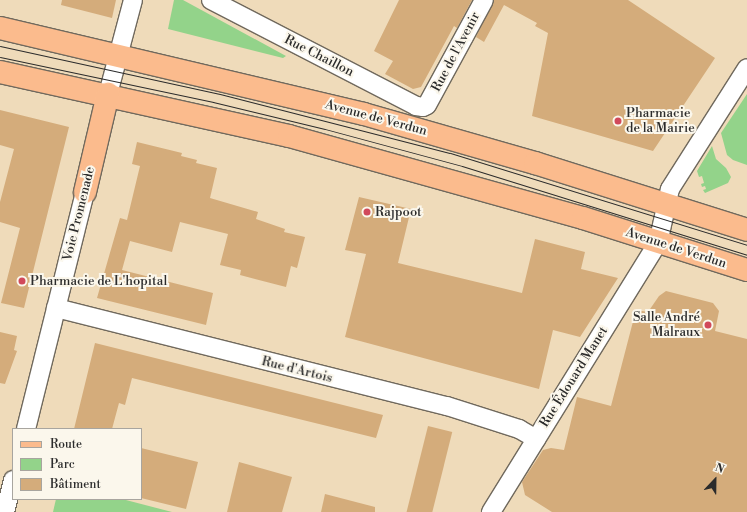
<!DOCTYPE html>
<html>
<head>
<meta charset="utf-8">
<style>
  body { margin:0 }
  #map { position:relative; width:747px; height:512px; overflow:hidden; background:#efdbba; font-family:"Libre Bodoni",serif }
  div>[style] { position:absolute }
  .green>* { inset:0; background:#93d38a }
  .building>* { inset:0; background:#d4ac7b; transform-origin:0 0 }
  .roads { filter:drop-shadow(1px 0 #70695d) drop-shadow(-1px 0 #70695d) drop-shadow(0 1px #70695d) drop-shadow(0 -1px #70695d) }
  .minor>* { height:18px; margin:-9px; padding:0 9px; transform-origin:9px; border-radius:9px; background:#fff }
  .major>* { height:22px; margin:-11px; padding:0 11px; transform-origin:11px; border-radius:11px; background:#fbbb8d }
  .tram>* { height:1px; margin:-0.5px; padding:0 0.5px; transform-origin:0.5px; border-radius:0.5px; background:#2b2b2b }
  .dots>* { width:11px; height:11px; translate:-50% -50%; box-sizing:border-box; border:2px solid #fbf7ec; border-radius:50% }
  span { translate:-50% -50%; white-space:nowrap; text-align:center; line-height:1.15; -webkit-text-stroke:4px #fbf7ec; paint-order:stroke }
  .street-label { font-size:13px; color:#2b2b2b }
  .poi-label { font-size:13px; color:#2b2b2b }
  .left { translate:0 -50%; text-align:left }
  .right { translate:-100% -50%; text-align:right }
  .legend { position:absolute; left:12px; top:428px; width:130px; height:72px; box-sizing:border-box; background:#fbf7ec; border:1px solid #a8a59f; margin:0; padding:5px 7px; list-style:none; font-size:12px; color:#2b2b2b }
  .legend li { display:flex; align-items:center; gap:8px; height:20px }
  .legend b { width:20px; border:1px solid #a8a59f }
  .north { position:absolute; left:695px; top:460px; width:40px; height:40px; -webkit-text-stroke:3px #fbf7ec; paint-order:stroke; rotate:22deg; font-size:11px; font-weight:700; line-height:16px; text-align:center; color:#2b2b2b }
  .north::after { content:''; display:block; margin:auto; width:14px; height:18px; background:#2b2b2b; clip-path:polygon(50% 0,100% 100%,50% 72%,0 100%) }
</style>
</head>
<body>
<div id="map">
  <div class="green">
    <div style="clip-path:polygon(174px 0,183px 0,286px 56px,283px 58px,168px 29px)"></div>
    <div style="clip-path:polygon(747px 94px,747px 165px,733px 160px,727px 155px,721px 133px)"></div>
    <div style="clip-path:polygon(712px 146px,716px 159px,726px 168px,731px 177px,728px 183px,705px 193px,703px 190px,706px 189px,705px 186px,702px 187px,701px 184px,704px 183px,702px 176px,699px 177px,697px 171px)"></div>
    <div style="clip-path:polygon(56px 499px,122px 499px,172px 512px,53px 512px)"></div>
  </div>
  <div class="building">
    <div style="clip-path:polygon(62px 0,116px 0,112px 18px,61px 5px)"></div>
    <div style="clip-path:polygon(399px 0,472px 0,457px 28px,454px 26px,421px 87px,413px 89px,385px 74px,393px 61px,374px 51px)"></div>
    <div style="clip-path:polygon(494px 0,628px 0,715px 58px,653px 151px,532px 116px,548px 33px,535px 26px,537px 23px,504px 5px,484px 42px,476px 37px)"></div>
    <div style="clip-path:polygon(0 110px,69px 127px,24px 308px,1px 303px,20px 228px,0 222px,0 202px,14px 149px,0 145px)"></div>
    <div style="clip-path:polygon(137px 142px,182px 153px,181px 156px,197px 160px,196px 163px,217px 168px,210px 198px,258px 212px,256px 219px,285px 229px,284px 232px,305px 237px,297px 268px,291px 266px,286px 287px,240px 275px,241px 270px,220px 265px,228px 234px,180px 222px,172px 252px,130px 241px,122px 270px,213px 293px,206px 325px,97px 298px,120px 218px,127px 220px,140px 166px,132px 164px)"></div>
    <div style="clip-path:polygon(359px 197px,411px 209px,398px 263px,522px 293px,535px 239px,585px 252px,581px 269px,618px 278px,580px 337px,553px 330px,539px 389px,345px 337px,366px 254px,345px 250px)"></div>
    <div style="clip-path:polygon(666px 291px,713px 303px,719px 311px,715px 331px,747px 339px,747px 512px,552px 512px,525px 495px,522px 482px,543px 450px,551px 448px,564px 450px,577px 397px,611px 406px,636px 310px,648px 312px,659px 296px)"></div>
    <div style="clip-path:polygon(0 332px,17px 336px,14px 350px,17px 351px,5px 384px,0 383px)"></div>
    <div style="clip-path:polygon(95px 343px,383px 415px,376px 438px,132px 378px,125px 405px,119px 403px,112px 429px,74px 429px)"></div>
    <div style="left:428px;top:426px;width:25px;height:89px;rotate:14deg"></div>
    <div style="clip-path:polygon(141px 448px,198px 462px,186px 509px,141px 498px)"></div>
    <div style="clip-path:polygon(239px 462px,292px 477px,282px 512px,227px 512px)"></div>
    <div style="clip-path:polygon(325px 494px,375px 507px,375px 512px,321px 512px)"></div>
  </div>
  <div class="roads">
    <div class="minor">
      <div style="left:211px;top:0;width:231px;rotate:27.3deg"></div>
      <div style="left:416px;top:106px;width:7px;rotate:8deg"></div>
      <div style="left:423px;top:107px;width:4px;rotate:-27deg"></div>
      <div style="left:427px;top:105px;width:119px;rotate:-61.5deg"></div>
      <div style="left:108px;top:94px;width:97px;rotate:-75.1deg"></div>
      <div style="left:56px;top:308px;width:403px;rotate:14.1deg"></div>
      <div style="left:447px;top:406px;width:76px;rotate:17.7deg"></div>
      <div style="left:519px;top:429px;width:20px;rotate:30deg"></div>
      <div style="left:26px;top:429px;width:244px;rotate:-76deg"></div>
      <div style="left:5px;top:512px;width:33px;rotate:-76deg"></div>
      <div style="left:491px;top:512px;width:317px;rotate:-58.2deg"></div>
      <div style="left:658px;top:243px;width:55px;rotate:-77.5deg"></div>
      <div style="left:670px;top:189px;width:143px;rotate:-57.5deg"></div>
    </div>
    <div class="major">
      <div style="left:0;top:28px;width:374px;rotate:13.3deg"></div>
      <div style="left:364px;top:114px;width:178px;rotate:16deg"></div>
      <div style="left:535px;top:163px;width:222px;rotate:17.5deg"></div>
      <div style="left:0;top:72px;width:296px;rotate:12.5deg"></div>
      <div style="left:289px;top:136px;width:305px;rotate:15.6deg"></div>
      <div style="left:583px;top:218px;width:172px;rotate:17.6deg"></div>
      <div style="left:85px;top:192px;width:101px;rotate:-76.8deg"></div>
    </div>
  </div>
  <div class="tram">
    <div style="left:0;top:46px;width:225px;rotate:12.3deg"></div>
    <div style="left:220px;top:94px;width:237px;rotate:14.4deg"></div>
    <div style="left:450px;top:153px;width:311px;rotate:17.2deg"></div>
    <div style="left:0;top:57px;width:218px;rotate:11.9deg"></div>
    <div style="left:213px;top:102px;width:115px;rotate:13.6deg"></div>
    <div style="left:325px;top:129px;width:142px;rotate:15.1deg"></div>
    <div style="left:462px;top:166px;width:299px;rotate:17.3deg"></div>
  </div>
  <div class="dots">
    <div style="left:618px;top:121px;background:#d1495b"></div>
    <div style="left:367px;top:212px;background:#d1495b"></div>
    <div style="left:22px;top:281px;background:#d1495b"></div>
    <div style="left:708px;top:325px;background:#d1495b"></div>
  </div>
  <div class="street-label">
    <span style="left:456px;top:52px;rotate:-62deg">Rue de l'Avenir</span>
    <span style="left:319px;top:56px;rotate:27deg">Rue Chaillon</span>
    <span style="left:376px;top:118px;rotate:15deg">Avenue de Verdun</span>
    <span style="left:79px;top:214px;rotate:-76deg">Voie Promenade</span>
    <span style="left:676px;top:248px;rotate:18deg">Avenue de Verdun</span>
    <span style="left:297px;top:370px;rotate:14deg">Rue d'Artois</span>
    <span style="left:574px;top:377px;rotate:-58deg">Rue Édouard Manet</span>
  </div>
  <div class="poi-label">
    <span class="left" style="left:626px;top:121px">Pharmacie<br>de la Mairie</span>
    <span class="left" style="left:375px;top:212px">Rajpoot</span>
    <span class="left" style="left:30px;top:281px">Pharmacie de L'hopital</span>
    <span class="right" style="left:700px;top:325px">Salle André<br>Malraux</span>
  </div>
  <ul class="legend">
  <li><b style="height:5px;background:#fbbb8d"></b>Route</li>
  <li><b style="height:11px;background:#93d38a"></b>Parc</li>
  <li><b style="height:11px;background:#d4ac7b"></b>Bâtiment</li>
  </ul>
  <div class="north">N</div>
</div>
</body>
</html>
